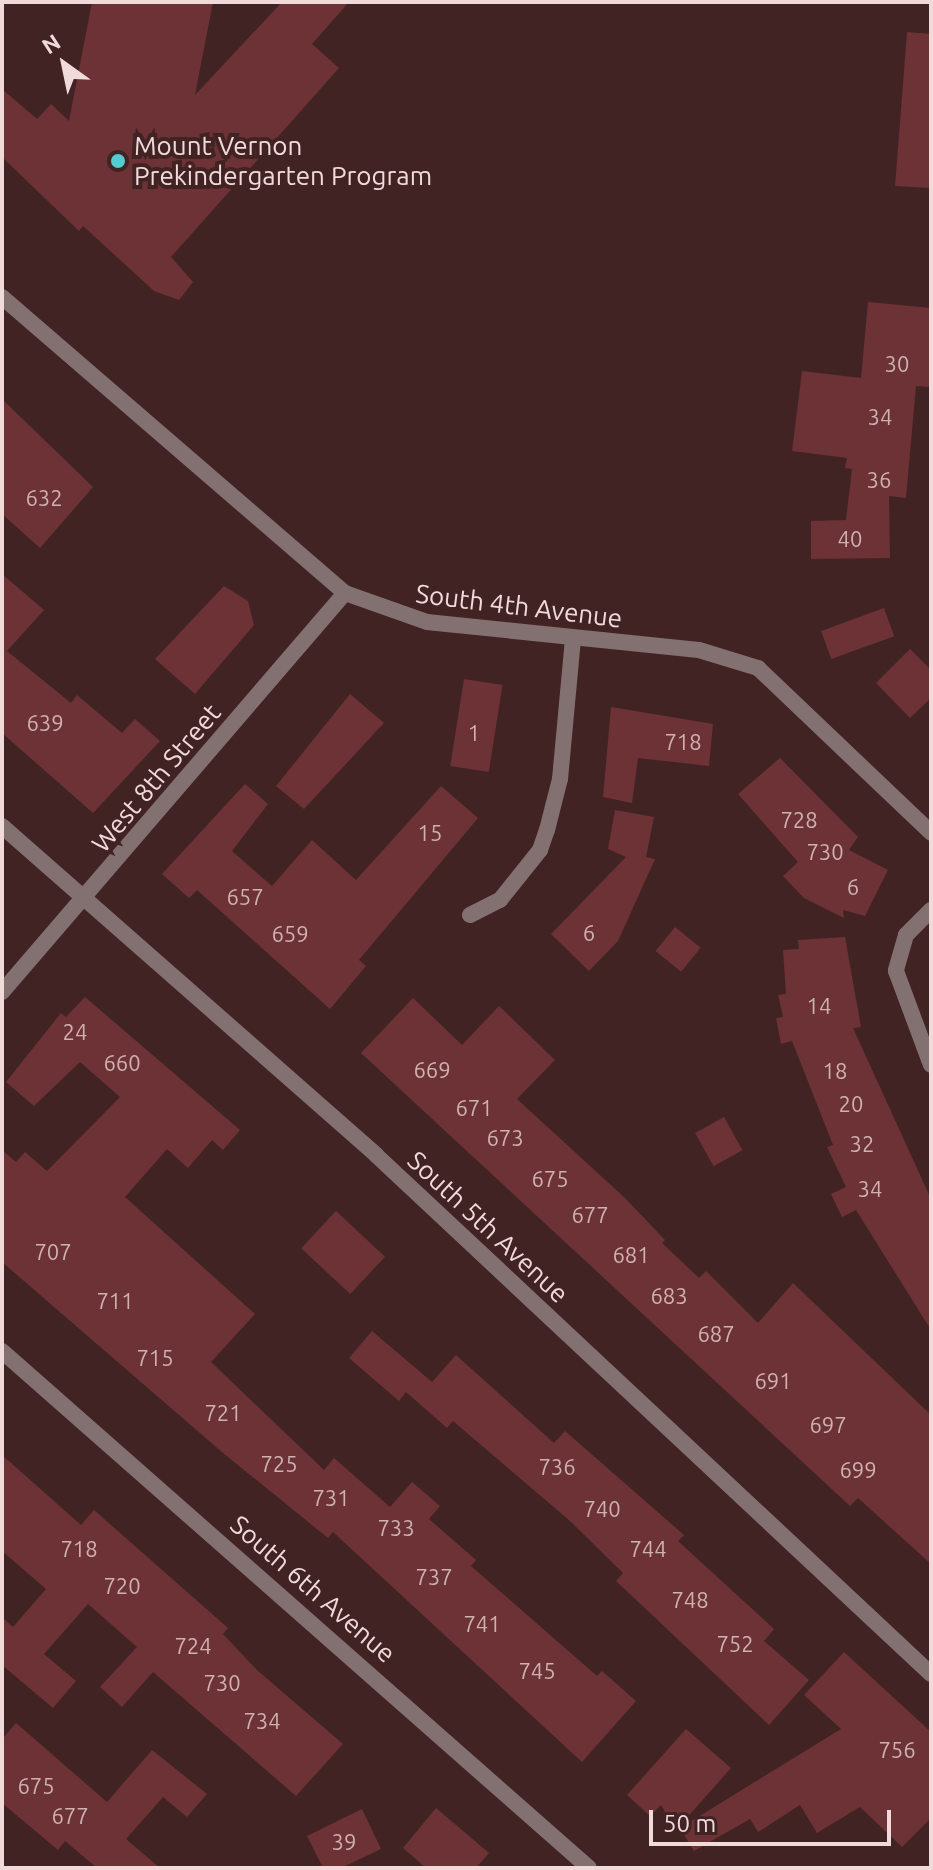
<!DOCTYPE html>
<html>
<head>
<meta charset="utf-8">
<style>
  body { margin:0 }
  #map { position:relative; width:933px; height:1870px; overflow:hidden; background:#422324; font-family:Ubuntu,sans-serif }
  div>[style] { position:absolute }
  .building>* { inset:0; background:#6c3235; transform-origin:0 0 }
  .minor>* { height:16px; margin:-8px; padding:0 8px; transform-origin:8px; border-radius:8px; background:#837171 }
  .tertiary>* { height:16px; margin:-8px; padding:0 8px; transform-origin:8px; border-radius:8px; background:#837171 }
  .dots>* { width:22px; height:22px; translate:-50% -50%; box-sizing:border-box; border:4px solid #422324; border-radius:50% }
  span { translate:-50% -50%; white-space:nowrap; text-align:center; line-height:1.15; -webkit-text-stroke:8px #422324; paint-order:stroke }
  .number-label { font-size:22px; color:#cfb1b1 }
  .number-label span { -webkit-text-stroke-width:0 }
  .poi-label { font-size:26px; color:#f0dbda }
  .left { translate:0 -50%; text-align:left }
  .street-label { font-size:26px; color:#f0dbda }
  .frame { position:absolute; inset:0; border:4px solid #f0dbda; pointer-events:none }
  .north { position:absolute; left:24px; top:24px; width:80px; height:80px; -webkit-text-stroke:6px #422324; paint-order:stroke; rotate:327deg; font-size:22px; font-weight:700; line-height:32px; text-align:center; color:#f0dbda }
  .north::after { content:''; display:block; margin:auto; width:28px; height:36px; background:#f0dbda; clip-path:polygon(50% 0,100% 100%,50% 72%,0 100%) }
  .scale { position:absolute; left:649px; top:1810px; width:242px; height:36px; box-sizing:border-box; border:4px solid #f0dbda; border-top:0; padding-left:10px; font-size:24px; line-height:28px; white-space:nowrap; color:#f0dbda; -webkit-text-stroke:6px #422324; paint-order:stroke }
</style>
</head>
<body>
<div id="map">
  <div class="building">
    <div style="clip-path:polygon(92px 2px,213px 2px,195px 95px,282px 2px,349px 2px,312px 44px,339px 68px,171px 257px,193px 282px,179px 300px,154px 291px,83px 226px,79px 231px,2px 157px,2px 89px,37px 119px,51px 104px,69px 121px)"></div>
    <div style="clip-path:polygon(907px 32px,931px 34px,931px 188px,895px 186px)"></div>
    <div style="clip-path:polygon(868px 302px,931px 308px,929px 387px,916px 386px,906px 498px,889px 496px,890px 558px,811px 559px,811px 521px,846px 520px,852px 469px,845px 468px,847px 458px,792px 451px,802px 371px,861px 378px)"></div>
    <div style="clip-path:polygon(2px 399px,93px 487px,40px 548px,2px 514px)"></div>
    <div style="clip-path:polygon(2px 574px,44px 610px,7px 651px,71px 703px,77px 695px,122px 733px,135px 719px,160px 741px,93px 813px,2px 733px)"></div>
    <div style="clip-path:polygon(224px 586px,248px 601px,254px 625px,195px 694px,155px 659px)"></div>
    <div style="left:884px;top:608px;width:30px;height:67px;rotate:70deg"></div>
    <div style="clip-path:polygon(910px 649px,931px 670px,931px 698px,910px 718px,876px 683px)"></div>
    <div style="left:464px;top:679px;width:39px;height:88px;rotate:9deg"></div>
    <div style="clip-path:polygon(350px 694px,384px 723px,304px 809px,276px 786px)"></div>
    <div style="clip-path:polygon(611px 707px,713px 724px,709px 766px,638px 758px,632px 803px,603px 797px)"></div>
    <div style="clip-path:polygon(780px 758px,858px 837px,849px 850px,888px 870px,865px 916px,843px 910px,844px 918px,804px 898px,783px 876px,798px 862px,738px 794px)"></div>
    <div style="clip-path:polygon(245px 784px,268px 804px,232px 851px,272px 886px,312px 840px,356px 880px,441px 786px,478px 818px,359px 960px,366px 966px,330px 1009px,197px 890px,189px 898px,162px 874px)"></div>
    <div style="clip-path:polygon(615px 810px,654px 817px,646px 857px,655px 859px,618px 941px,589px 971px,551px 934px,626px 857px,608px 849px)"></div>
    <div style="left:675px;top:927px;width:33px;height:31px;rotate:39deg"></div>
    <div style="clip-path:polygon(845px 937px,861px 1027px,853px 1028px,931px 1199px,931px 1330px,856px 1210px,842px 1217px,831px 1194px,846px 1187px,827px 1147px,833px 1145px,792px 1041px,781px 1044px,776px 1018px,783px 1017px,778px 995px,786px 994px,783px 950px,799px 949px,798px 940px)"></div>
    <div style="clip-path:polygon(85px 997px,240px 1130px,223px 1150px,212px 1140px,188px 1168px,167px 1149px,125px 1197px,255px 1314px,211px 1362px,324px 1470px,334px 1458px,390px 1507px,412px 1482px,440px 1506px,429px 1519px,476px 1560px,471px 1566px,597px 1676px,602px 1671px,636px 1701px,582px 1762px,333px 1532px,328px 1538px,223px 1453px,2px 1262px,2px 1150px,16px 1162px,25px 1152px,47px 1171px,120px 1097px,80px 1062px,34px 1106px,6px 1082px,61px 1013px,66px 1017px)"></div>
    <div style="clip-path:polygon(413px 998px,462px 1045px,499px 1006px,555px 1060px,517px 1099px,625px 1198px,665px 1240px,662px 1243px,699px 1278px,706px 1271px,758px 1323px,793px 1283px,931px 1415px,931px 1564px,858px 1498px,850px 1506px,361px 1053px)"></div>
    <div style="left:724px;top:1117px;width:38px;height:33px;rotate:61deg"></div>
    <div style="left:336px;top:1211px;width:67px;height:51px;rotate:43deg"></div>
    <div style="clip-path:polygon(372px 1331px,432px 1382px,456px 1355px,554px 1443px,565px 1431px,684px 1535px,678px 1541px,774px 1629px,764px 1641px,809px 1680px,769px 1725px,616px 1581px,623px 1573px,570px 1521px,453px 1421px,447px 1428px,406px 1392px,399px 1401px,349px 1358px)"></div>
    <div style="clip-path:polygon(2px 1455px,81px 1525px,94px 1510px,228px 1628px,223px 1634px,257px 1670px,343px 1744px,296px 1796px,153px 1672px,122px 1707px,100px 1687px,137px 1647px,88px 1604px,44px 1654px,76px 1681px,53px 1708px,2px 1665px,2px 1617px,13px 1627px,46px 1589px,2px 1551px)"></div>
    <div style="clip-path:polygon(844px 1652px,931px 1732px,931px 1818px,902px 1847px,860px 1807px,817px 1833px,800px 1805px,758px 1832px,750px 1819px,694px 1851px,680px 1828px,841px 1729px,804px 1695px)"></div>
    <div style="clip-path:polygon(16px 1723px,107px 1802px,152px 1750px,207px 1794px,187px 1817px,163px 1797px,126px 1839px,160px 1868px,97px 1868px,65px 1841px,58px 1850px,2px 1803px,2px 1739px)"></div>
    <div style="clip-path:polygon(686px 1729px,731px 1768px,676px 1830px,661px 1805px,650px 1816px,627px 1795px)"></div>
    <div style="clip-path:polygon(436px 1808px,489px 1853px,476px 1868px,426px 1868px,403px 1848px)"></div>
    <div style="clip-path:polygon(362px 1809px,381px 1849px,341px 1868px,323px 1868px,307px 1836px)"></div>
  </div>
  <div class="minor">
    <div style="left:2px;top:297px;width:453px;rotate:40.8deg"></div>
    <div style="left:345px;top:593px;width:87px;rotate:19.5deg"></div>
    <div style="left:427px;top:622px;width:273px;rotate:5.9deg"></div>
    <div style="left:699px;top:650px;width:62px;rotate:17deg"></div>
    <div style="left:758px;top:668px;width:239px;rotate:43.6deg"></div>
    <div style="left:931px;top:910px;width:35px;rotate:135deg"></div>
    <div style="left:906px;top:935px;width:37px;rotate:106deg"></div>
    <div style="left:896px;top:971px;width:100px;rotate:69.6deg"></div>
    <div style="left:470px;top:915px;width:34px;rotate:-27deg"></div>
    <div style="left:500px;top:900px;width:64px;rotate:-51.3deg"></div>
    <div style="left:540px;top:850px;width:21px;rotate:-71deg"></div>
    <div style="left:547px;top:830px;width:53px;rotate:-75.7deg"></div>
    <div style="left:560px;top:779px;width:140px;rotate:-84.7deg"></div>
    <div style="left:2px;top:992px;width:526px;rotate:-49.32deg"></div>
    <div style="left:2px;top:1351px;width:782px;rotate:41.37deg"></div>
  </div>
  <div class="tertiary">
    <div style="left:2px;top:826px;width:498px;rotate:41.3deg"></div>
    <div style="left:376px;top:1155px;width:760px;rotate:43.08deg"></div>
  </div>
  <div class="dots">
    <div style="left:118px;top:161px;background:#52ccd1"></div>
  </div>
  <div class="number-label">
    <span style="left:897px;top:364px">30</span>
    <span style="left:880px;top:417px">34</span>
    <span style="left:879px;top:480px">36</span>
    <span style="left:44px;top:498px">632</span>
    <span style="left:850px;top:539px">40</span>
    <span style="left:45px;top:723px">639</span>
    <span style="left:474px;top:733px">1</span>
    <span style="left:683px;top:742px">718</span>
    <span style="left:799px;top:820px">728</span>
    <span style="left:430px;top:833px">15</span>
    <span style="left:825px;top:852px">730</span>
    <span style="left:853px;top:887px">6</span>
    <span style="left:245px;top:897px">657</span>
    <span style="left:589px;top:933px">6</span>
    <span style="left:290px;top:934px">659</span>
    <span style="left:819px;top:1006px">14</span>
    <span style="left:75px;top:1032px">24</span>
    <span style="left:122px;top:1063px">660</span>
    <span style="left:432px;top:1070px">669</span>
    <span style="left:835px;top:1071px">18</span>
    <span style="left:851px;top:1104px">20</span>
    <span style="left:474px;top:1108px">671</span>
    <span style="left:505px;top:1138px">673</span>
    <span style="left:862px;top:1144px">32</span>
    <span style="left:550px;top:1179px">675</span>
    <span style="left:870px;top:1189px">34</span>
    <span style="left:590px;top:1215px">677</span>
    <span style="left:53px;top:1252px">707</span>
    <span style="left:631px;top:1255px">681</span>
    <span style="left:669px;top:1296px">683</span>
    <span style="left:115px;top:1301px">711</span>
    <span style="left:716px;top:1334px">687</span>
    <span style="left:155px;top:1358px">715</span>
    <span style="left:773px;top:1381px">691</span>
    <span style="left:223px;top:1413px">721</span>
    <span style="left:828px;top:1425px">697</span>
    <span style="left:279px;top:1464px">725</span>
    <span style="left:557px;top:1467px">736</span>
    <span style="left:858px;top:1470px">699</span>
    <span style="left:331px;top:1498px">731</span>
    <span style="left:602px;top:1509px">740</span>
    <span style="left:396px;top:1528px">733</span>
    <span style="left:79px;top:1549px">718</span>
    <span style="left:648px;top:1549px">744</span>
    <span style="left:434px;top:1577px">737</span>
    <span style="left:122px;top:1586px">720</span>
    <span style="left:690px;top:1600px">748</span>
    <span style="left:482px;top:1624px">741</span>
    <span style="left:735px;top:1644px">752</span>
    <span style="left:193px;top:1646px">724</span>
    <span style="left:537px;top:1671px">745</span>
    <span style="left:222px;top:1683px">730</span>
    <span style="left:262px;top:1721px">734</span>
    <span style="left:897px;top:1750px">756</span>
    <span style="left:36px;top:1786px">675</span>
    <span style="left:70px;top:1816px">677</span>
    <span style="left:344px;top:1842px">39</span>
  </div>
  <div class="poi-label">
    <span class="left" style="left:134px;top:161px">Mount Vernon<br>Prekindergarten Program</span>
  </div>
  <div class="street-label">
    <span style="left:519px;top:606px;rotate:7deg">South 4th Avenue</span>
    <span style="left:156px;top:778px;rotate:-50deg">West 8th Street</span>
    <span style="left:488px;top:1227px;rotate:43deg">South 5th Avenue</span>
    <span style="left:313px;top:1589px;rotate:41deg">South 6th Avenue</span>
  </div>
  <div class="frame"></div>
  <div class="north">N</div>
  <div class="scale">50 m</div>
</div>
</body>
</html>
